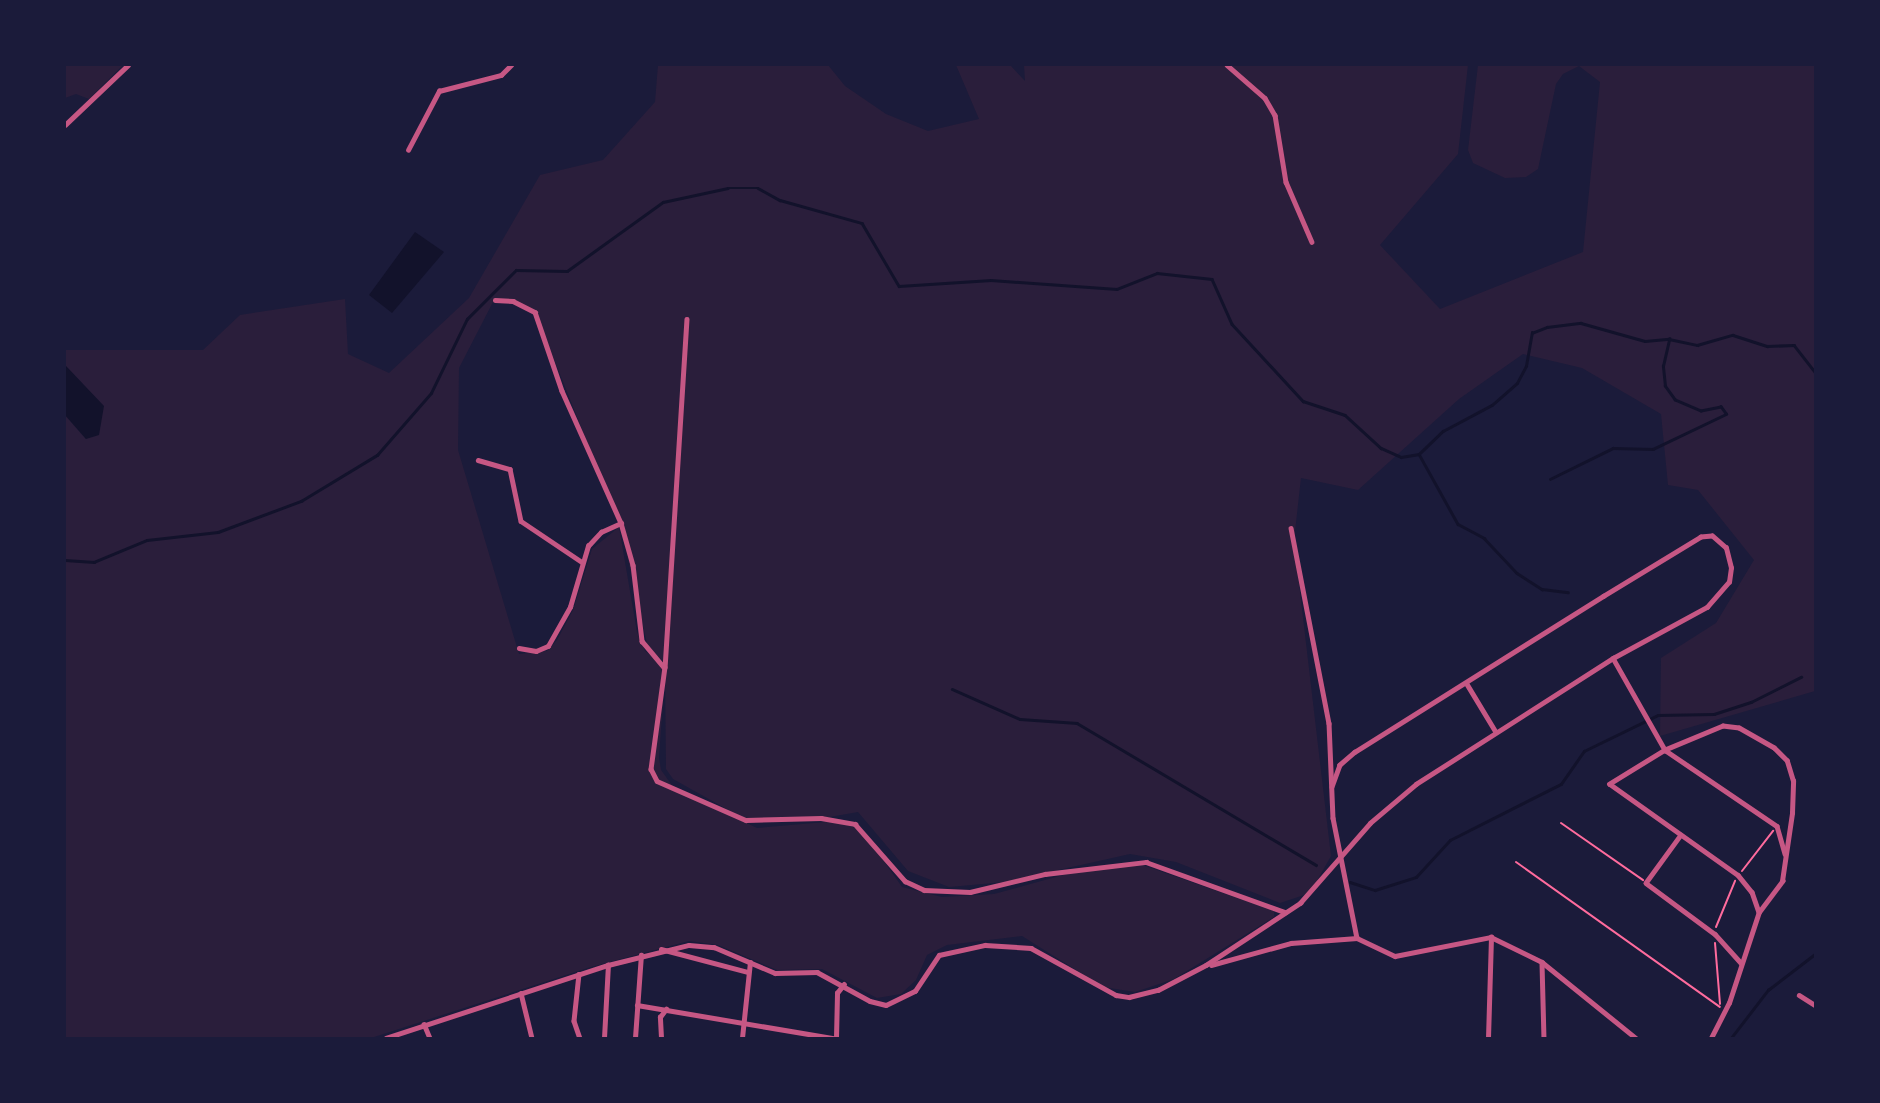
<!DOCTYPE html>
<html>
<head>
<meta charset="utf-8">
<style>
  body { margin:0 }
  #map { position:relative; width:1880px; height:1103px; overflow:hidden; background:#1b1b3a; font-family:"Work Sans",sans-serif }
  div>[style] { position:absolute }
  .green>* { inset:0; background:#2a1e3b }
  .water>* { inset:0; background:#12122b }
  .stream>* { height:2.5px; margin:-1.25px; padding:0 1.25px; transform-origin:1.25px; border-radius:1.25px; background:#12122b }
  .path>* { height:2px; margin:-1px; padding:0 1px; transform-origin:1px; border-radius:1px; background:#ff6b9d }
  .minor>* { height:4.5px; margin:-2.25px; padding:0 2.25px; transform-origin:2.25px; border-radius:2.25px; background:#c65784 }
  span { translate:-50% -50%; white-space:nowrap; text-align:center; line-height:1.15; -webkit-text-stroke:6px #1b1b3a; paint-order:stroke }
  .frame { position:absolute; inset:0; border:66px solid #1b1b3a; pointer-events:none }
</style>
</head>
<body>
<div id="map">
  <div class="green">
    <div style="clip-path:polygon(65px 65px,123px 65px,89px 99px,76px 94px,65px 98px)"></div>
    <div style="clip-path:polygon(evenodd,658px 65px,828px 65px,845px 86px,886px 114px,928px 131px,979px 119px,956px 65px,1010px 65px,1025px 81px,1024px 65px,1468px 65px,1458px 154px,1380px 245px,1440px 309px,1583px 252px,1600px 82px,1579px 66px,1563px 74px,1556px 84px,1538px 169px,1526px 177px,1505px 178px,1473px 163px,1468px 150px,1478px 65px,1815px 65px,1815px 691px,1660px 736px,1661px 658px,1716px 623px,1754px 560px,1698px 490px,1668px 485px,1661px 414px,1582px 368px,1523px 354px,1459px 399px,1358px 490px,1301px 478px,1294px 541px,1331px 856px,1310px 893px,1280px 903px,1176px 862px,1130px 854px,1005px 882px,949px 887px,908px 871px,858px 812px,807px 821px,748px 821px,673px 779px,666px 769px,665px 675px,659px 757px,661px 770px,674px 788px,757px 828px,837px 821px,863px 831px,902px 887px,942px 897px,994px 894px,1063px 875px,1137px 863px,1274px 911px,1274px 917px,1174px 979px,1135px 992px,1103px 987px,1022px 936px,947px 945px,927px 955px,916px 980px,901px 994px,877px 998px,822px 969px,777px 970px,718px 945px,689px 941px,591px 967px,371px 1038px,65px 1038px,65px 415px,86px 439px,103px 406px,65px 365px,65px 350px,203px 350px,240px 315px,345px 299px,348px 354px,389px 373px,469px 298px,540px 175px,603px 160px,655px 102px,658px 65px,493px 302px,512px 302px,535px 312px,620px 524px,648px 648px,663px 661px,666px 658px,666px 667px,645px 651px,637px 632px,619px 527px,592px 549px,573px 610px,557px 640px,547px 651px,519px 654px,458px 450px,459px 368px,493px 302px)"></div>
  </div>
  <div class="water">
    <div style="clip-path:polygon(415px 232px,444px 252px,392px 313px,369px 295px)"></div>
    <div style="clip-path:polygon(65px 365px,104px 406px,99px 435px,86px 439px,65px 415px)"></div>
  </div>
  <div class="stream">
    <div style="left:1419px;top:454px;width:80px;rotate:60.9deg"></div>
    <div style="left:1458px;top:524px;width:30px;rotate:28deg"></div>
    <div style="left:1484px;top:538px;width:48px;rotate:46.7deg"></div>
    <div style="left:1517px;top:573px;width:30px;rotate:33deg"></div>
    <div style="left:1542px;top:589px;width:26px;rotate:7deg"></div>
    <div style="left:1550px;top:479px;width:70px;rotate:-26.2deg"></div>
    <div style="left:1613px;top:448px;width:40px;rotate:1.4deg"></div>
    <div style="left:1653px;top:449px;width:81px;rotate:-25.6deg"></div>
    <div style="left:1726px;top:414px;width:9px;rotate:-126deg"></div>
    <div style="left:1721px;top:407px;width:20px;rotate:169deg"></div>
    <div style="left:1701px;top:411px;width:28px;rotate:-157deg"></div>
    <div style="left:1675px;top:400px;width:17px;rotate:-126deg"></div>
    <div style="left:1665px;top:386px;width:20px;rotate:-96deg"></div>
    <div style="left:1663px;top:366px;width:28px;rotate:-77deg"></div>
    <div style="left:65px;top:560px;width:29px;rotate:4deg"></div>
    <div style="left:94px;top:562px;width:57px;rotate:-22.5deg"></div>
    <div style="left:147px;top:540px;width:71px;rotate:-6.4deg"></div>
    <div style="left:218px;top:532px;width:89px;rotate:-20.5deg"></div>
    <div style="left:301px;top:501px;width:89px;rotate:-31.2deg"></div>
    <div style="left:377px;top:455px;width:82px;rotate:-48.9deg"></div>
    <div style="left:431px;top:393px;width:82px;rotate:-64.1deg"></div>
    <div style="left:467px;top:319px;width:69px;rotate:-45deg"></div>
    <div style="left:516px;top:270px;width:51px;rotate:1.1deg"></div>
    <div style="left:567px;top:271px;width:118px;rotate:-35.7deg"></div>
    <div style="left:663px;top:202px;width:66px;rotate:-12.2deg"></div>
    <div style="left:728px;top:188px;width:30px"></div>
    <div style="left:758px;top:188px;width:25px;rotate:29deg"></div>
    <div style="left:780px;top:200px;width:85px;rotate:15.7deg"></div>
    <div style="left:862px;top:223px;width:73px;rotate:59.6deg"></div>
    <div style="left:899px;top:286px;width:92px;rotate:-3.7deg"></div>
    <div style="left:991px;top:280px;width:126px;rotate:4.1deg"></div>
    <div style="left:1117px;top:289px;width:43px;rotate:-21.8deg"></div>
    <div style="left:1157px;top:273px;width:55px;rotate:6.2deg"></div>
    <div style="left:1212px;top:279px;width:49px;rotate:66deg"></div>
    <div style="left:1232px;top:324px;width:105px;rotate:47.3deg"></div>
    <div style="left:1303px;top:401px;width:44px;rotate:18.4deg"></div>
    <div style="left:1345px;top:415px;width:49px;rotate:42.5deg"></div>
    <div style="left:1381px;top:448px;width:22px;rotate:24deg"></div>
    <div style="left:1401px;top:457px;width:18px;rotate:-9deg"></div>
    <div style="left:1419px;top:454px;width:33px;rotate:-44deg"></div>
    <div style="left:1443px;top:431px;width:55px;rotate:-28deg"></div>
    <div style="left:1492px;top:405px;width:33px;rotate:-41deg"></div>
    <div style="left:1517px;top:383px;width:19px;rotate:-62deg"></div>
    <div style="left:1526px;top:366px;width:34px;rotate:-80deg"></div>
    <div style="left:1532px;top:333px;width:16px;rotate:-22deg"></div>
    <div style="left:1547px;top:327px;width:34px;rotate:-7deg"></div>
    <div style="left:1581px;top:323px;width:66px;rotate:15.7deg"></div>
    <div style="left:1645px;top:341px;width:24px;rotate:-5deg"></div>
    <div style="left:1669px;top:339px;width:29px;rotate:12deg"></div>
    <div style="left:1697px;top:345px;width:37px;rotate:-16deg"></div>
    <div style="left:1733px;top:335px;width:36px;rotate:18deg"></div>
    <div style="left:1767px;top:346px;width:27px;rotate:-2deg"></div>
    <div style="left:1794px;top:345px;width:34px;rotate:52deg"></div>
    <div style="left:952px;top:689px;width:74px;rotate:23.8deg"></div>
    <div style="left:1020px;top:719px;width:57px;rotate:4deg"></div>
    <div style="left:1077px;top:723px;width:278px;rotate:30.7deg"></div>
    <div style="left:1350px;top:882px;width:26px;rotate:18deg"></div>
    <div style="left:1375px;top:890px;width:43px;rotate:-17.6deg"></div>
    <div style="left:1416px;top:877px;width:50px;rotate:-47.4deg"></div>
    <div style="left:1450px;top:840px;width:124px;rotate:-26.8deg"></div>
    <div style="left:1561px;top:784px;width:40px;rotate:-55.1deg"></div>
    <div style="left:1584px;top:751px;width:82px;rotate:-25.9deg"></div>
    <div style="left:1658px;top:715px;width:56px;rotate:-1deg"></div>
    <div style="left:1714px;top:714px;width:39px;rotate:-18deg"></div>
    <div style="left:1751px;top:702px;width:56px;rotate:-26.6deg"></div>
    <div style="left:1731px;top:1038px;width:61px;rotate:-52.4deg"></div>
    <div style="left:1768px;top:990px;width:59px;rotate:-37.5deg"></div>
  </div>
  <div class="path">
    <div style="left:1561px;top:823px;width:100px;rotate:34.8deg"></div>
    <div style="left:1516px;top:862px;width:250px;rotate:35.4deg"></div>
    <div style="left:1742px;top:871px;width:51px;rotate:-52.2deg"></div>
    <div style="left:1716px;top:927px;width:50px;rotate:-67.6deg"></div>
    <div style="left:1715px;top:943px;width:61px;rotate:85.3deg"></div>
  </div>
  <div class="minor">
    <div style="left:1227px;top:65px;width:50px;rotate:41deg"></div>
    <div style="left:1265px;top:98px;width:20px;rotate:60deg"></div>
    <div style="left:1275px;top:115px;width:68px;rotate:80.7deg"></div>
    <div style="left:1286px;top:182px;width:65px;rotate:66.6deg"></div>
    <div style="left:65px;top:125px;width:87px;rotate:-43.6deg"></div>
    <div style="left:408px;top:150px;width:67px;rotate:-62.3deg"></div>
    <div style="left:439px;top:91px;width:64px;rotate:-14.5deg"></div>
    <div style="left:501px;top:75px;width:14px;rotate:-45deg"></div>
    <div style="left:495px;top:300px;width:18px;rotate:3deg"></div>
    <div style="left:513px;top:301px;width:25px;rotate:27deg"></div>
    <div style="left:535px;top:312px;width:83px;rotate:71.1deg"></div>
    <div style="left:562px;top:391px;width:145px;rotate:65.9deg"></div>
    <div style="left:621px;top:523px;width:44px;rotate:74.1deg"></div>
    <div style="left:633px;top:565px;width:77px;rotate:83.2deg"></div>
    <div style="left:642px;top:641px;width:34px;rotate:50deg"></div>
    <div style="left:687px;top:319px;width:349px;rotate:93.6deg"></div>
    <div style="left:665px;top:667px;width:103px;rotate:97.8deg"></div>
    <div style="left:651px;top:769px;width:13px;rotate:63deg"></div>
    <div style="left:657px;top:781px;width:97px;rotate:23.7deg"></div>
    <div style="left:746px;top:820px;width:75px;rotate:-1.5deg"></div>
    <div style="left:821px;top:818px;width:35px;rotate:10deg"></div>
    <div style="left:855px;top:824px;width:76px;rotate:48.7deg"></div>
    <div style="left:905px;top:881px;width:21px;rotate:25deg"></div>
    <div style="left:924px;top:890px;width:46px;rotate:2.5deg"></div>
    <div style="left:970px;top:892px;width:77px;rotate:-13.5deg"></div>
    <div style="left:1045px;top:874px;width:102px;rotate:-6.8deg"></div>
    <div style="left:1146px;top:862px;width:148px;rotate:19.8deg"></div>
    <div style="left:478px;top:460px;width:33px;rotate:16deg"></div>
    <div style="left:510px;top:469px;width:53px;rotate:78.1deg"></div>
    <div style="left:521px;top:521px;width:73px;rotate:33.9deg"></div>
    <div style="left:1291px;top:528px;width:199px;rotate:79deg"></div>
    <div style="left:1329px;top:723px;width:95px;rotate:87.6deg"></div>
    <div style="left:1333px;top:818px;width:122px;rotate:78.7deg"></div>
    <div style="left:519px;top:648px;width:17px;rotate:10deg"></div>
    <div style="left:536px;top:651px;width:13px;rotate:-23deg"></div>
    <div style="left:548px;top:646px;width:45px;rotate:-60.6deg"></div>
    <div style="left:570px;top:607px;width:64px;rotate:-73.6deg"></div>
    <div style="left:588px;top:546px;width:19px;rotate:-47deg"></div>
    <div style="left:601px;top:532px;width:22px;rotate:-24deg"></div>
    <div style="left:1613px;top:658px;width:106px;rotate:60.5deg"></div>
    <div style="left:1665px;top:750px;width:135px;rotate:34.2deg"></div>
    <div style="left:1777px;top:826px;width:29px;rotate:74deg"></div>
    <div style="left:1467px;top:684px;width:56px;rotate:58.9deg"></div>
    <div style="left:1681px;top:835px;width:59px;rotate:126.1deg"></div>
    <div style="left:1646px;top:883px;width:86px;rotate:36.5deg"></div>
    <div style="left:1715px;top:934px;width:39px;rotate:48deg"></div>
    <div style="left:661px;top:949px;width:90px;rotate:14.8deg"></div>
    <div style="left:1542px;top:963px;width:75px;rotate:88.5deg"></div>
    <div style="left:1211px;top:965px;width:83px;rotate:-15.4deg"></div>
    <div style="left:1291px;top:943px;width:66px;rotate:-4.3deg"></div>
    <div style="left:1357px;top:938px;width:42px;rotate:25.3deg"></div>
    <div style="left:1395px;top:956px;width:98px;rotate:-11.2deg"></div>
    <div style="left:1491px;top:937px;width:57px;rotate:26.1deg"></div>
    <div style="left:1542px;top:962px;width:121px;rotate:39deg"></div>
    <div style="left:579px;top:974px;width:47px;rotate:96.1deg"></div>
    <div style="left:574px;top:1021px;width:18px;rotate:71deg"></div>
    <div style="left:521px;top:993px;width:46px;rotate:76.3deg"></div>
    <div style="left:1799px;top:995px;width:19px;rotate:32deg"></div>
    <div style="left:637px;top:1005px;width:199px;rotate:9.6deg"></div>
    <div style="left:424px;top:1024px;width:15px;rotate:67deg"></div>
    <div style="left:386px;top:1038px;width:234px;rotate:-18.2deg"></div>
    <div style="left:608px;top:965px;width:83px;rotate:-13.9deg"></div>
    <div style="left:689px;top:945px;width:25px;rotate:5deg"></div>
    <div style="left:714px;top:947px;width:66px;rotate:23.1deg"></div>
    <div style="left:775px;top:973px;width:42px;rotate:-1.4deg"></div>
    <div style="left:817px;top:972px;width:60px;rotate:28.7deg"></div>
    <div style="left:870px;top:1001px;width:16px;rotate:14deg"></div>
    <div style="left:886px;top:1005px;width:32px;rotate:-26deg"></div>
    <div style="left:915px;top:991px;width:43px;rotate:-56.3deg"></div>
    <div style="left:939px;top:955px;width:47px;rotate:-12.3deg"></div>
    <div style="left:985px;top:945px;width:46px;rotate:3.7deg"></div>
    <div style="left:1031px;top:948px;width:97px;rotate:28.9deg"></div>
    <div style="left:1116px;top:995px;width:13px;rotate:9deg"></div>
    <div style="left:1129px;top:997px;width:30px;rotate:-14deg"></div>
    <div style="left:1158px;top:990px;width:54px;rotate:-27.5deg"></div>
    <div style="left:1206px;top:965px;width:113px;rotate:-33.4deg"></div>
    <div style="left:1300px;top:903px;width:106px;rotate:-48.8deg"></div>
    <div style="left:1370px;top:823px;width:60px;rotate:-40.3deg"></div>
    <div style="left:1416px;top:784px;width:234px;rotate:-32.6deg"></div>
    <div style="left:1613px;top:658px;width:107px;rotate:-28.5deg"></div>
    <div style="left:1707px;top:607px;width:33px;rotate:-49deg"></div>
    <div style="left:1729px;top:582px;width:14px;rotate:-82deg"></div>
    <div style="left:1731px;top:568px;width:21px;rotate:-104deg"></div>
    <div style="left:1726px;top:548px;width:18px;rotate:-139deg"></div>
    <div style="left:1712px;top:536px;width:11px;rotate:175deg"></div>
    <div style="left:1701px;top:537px;width:114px;rotate:148.7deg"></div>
    <div style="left:1604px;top:596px;width:294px;rotate:147.9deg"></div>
    <div style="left:1355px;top:752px;width:20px;rotate:139deg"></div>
    <div style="left:1340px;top:765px;width:23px;rotate:110deg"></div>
    <div style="left:604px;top:1038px;width:73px;rotate:-86.9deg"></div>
    <div style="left:635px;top:1038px;width:83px;rotate:-85.9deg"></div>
    <div style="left:661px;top:1038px;width:21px;rotate:-93deg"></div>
    <div style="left:660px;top:1017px;width:10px;rotate:-53deg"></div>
    <div style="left:742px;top:1038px;width:76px;rotate:-84deg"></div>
    <div style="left:836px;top:1038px;width:45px;rotate:-88.7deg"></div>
    <div style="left:837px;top:993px;width:11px;rotate:-52deg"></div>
    <div style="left:1488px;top:1038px;width:101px;rotate:-88.3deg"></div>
    <div style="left:1711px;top:1038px;width:39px;rotate:-63deg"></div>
    <div style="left:1729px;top:1003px;width:96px;rotate:-71.8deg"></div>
    <div style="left:1759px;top:912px;width:39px;rotate:-53deg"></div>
    <div style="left:1782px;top:881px;width:69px;rotate:-81.6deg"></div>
    <div style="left:1792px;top:813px;width:32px;rotate:-88deg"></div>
    <div style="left:1793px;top:781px;width:21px;rotate:-107deg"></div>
    <div style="left:1787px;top:761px;width:18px;rotate:-135deg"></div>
    <div style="left:1774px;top:748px;width:40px;rotate:-150.3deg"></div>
    <div style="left:1739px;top:728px;width:16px;rotate:-173deg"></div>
    <div style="left:1723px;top:726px;width:63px;rotate:157.5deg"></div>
    <div style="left:1665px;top:750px;width:65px;rotate:148.3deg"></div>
    <div style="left:1610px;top:784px;width:157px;rotate:35.4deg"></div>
    <div style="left:1738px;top:875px;width:22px;rotate:51deg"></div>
    <div style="left:1752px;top:892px;width:21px;rotate:71deg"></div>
  </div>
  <div class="frame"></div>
</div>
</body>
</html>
